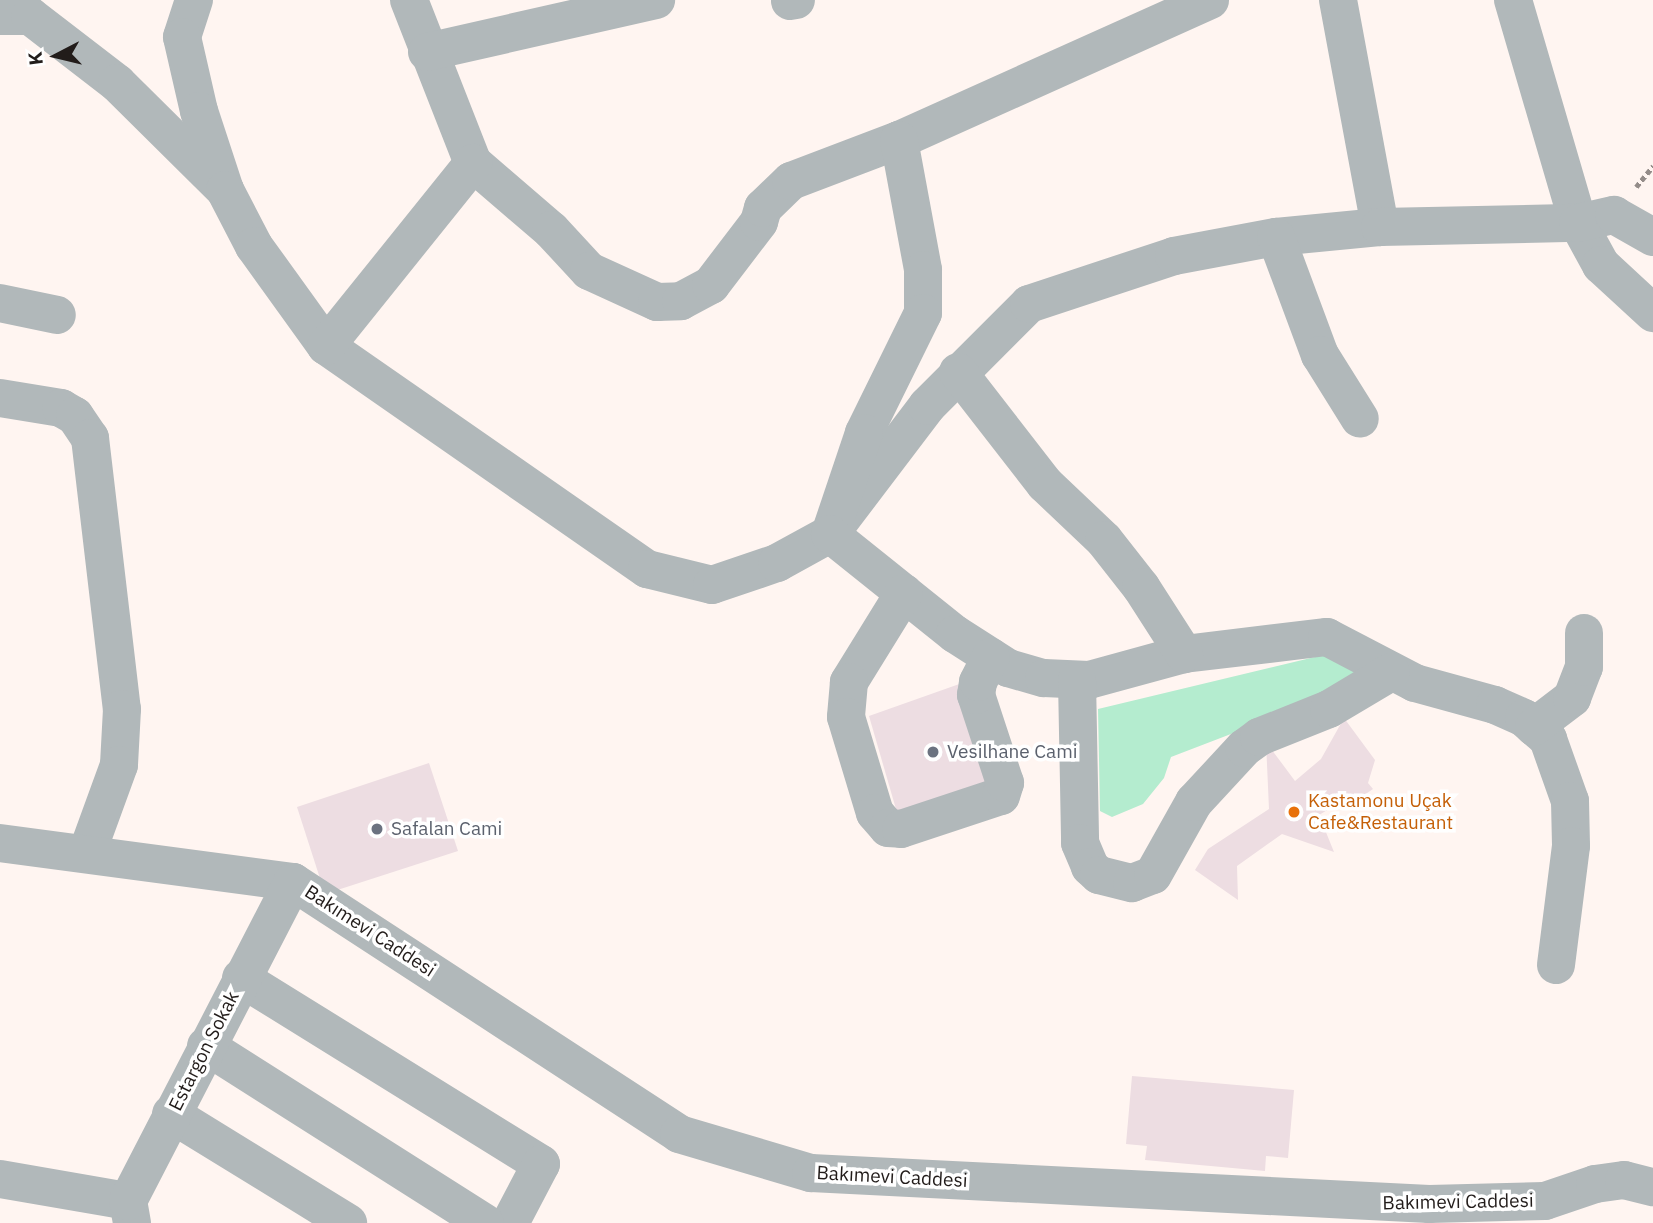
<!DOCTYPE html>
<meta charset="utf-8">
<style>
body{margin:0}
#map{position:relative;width:1653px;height:1223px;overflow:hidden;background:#fff5f1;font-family:"IBM Plex Sans",sans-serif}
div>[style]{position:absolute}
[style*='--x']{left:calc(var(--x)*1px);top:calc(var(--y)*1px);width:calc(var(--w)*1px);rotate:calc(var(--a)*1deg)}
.green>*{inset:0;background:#b4eccf}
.building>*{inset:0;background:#eddde2}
.path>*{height:4.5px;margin-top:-2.25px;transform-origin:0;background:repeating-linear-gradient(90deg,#948c89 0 5px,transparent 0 8.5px)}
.minor>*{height:38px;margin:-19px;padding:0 19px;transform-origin:19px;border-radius:19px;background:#b1b8ba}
.dots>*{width:19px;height:19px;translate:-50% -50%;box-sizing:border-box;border:4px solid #fff;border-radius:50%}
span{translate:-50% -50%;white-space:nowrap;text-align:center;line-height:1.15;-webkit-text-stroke:7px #fff;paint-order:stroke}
.worship-label{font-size:19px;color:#5b616d}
.left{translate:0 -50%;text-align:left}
.food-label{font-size:19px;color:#c56008}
.street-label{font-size:19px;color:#221c1a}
.north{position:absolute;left:21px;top:21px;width:70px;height:70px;-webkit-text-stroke:5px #fff;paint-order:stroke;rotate:263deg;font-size:19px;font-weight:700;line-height:28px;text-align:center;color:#221c1a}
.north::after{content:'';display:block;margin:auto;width:24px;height:32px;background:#221c1a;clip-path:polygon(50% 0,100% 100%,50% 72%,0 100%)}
</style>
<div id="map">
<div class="green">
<div style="clip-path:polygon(1340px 651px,1369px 681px,1171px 757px,1164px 778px,1143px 804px,1112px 817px,1100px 811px,1098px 709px)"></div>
</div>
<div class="building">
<div style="clip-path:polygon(965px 682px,997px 789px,898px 816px,869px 716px)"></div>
<div style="clip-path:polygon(1344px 718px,1375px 760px,1368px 783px,1373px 789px,1345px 808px,1339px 803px,1319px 815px,1334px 852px,1282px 834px,1237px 866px,1238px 900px,1195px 870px,1208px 849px,1269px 809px,1266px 742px,1295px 781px,1321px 759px)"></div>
<div style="clip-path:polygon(429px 763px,458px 851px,325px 894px,297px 807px)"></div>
<div style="clip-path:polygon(1132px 1076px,1294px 1090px,1288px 1158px,1266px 1156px,1265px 1171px,1145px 1160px,1147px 1146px,1126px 1144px)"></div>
</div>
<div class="path">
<div style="--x:1636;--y:187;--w:27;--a:-51"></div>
</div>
<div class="minor">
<div style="--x:194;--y:0;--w:39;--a:108"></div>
<div style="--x:182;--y:37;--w:76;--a:77.1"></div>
<div style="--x:199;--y:111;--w:83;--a:71.8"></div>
<div style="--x:409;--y:0;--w:175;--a:68.6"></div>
<div style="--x:473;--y:163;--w:103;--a:40.7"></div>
<div style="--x:551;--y:230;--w:56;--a:47.2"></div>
<div style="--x:589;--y:271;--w:75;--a:24.5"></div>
<div style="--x:657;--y:302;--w:24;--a:-2"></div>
<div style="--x:681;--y:301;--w:34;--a:-28"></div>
<div style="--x:711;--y:285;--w:79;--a:-52.7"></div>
<div style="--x:759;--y:222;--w:15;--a:-74"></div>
<div style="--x:763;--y:208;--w:39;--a:-44"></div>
<div style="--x:791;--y:181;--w:116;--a:-20.8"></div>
<div style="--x:899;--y:140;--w:341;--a:-24.2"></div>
<div style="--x:1338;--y:0;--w:231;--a:79.5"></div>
<div style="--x:1513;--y:0;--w:232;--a:73.7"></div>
<div style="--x:1578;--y:223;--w:48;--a:61.3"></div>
<div style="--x:1601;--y:265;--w:71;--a:42.7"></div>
<div style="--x:790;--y:1;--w:6;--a:-9"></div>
<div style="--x:0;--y:16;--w:30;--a:0"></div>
<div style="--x:30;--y:16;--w:110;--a:37.6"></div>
<div style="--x:117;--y:83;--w:152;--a:44.7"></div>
<div style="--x:225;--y:190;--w:63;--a:62.6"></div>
<div style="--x:254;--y:246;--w:123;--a:54.2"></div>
<div style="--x:326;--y:346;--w:391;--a:34.8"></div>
<div style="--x:647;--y:569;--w:67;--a:13.8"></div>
<div style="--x:712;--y:585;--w:69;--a:-18.7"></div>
<div style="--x:777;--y:563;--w:60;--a:-28.7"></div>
<div style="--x:830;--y:534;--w:161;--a:-52.8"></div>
<div style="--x:927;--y:406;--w:144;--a:-45"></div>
<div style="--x:1029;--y:304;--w:153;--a:-18.3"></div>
<div style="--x:1174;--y:256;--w:104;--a:-10.6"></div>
<div style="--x:1276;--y:237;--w:104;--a:-5.5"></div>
<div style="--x:1380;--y:227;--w:198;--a:-1.2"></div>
<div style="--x:1578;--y:223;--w:37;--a:-13"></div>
<div style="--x:1614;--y:215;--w:45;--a:29.4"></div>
<div style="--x:427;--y:52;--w:235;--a:-12.8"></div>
<div style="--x:899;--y:140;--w:132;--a:79.5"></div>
<div style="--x:923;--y:270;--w:43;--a:90"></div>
<div style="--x:923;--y:313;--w:134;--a:116.2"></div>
<div style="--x:864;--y:433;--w:107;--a:108.6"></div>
<div style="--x:830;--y:534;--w:160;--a:38.7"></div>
<div style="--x:955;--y:634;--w:63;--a:32.7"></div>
<div style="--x:1008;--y:668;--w:37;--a:16"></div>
<div style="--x:1044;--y:678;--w:45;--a:2.5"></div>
<div style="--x:1089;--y:680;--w:98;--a:-15.3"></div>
<div style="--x:1184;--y:654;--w:144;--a:-6.8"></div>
<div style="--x:1327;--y:637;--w:99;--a:27.6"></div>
<div style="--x:1415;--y:683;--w:83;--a:15.4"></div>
<div style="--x:1495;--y:705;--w:32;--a:24"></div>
<div style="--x:1524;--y:718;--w:32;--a:41"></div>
<div style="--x:1548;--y:739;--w:66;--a:70.5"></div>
<div style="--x:1570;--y:801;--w:45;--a:88.7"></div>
<div style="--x:1571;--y:846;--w:120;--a:97.2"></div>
<div style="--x:1276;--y:237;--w:126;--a:69.6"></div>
<div style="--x:1320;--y:355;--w:75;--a:58"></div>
<div style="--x:0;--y:303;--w:58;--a:11.9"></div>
<div style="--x:326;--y:346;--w:235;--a:-51.2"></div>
<div style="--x:958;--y:372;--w:142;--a:52.2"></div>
<div style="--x:1045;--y:484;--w:81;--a:43.5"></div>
<div style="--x:1104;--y:540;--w:60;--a:51.8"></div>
<div style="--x:1141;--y:587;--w:80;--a:57.3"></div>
<div style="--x:0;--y:398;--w:62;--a:9.3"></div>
<div style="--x:61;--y:408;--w:16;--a:30"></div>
<div style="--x:75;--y:416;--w:27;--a:56"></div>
<div style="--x:90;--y:438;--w:273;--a:83.3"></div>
<div style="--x:122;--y:709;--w:56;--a:93.1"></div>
<div style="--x:119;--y:765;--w:94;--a:110"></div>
<div style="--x:904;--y:593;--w:105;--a:121.7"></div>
<div style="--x:849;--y:682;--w:35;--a:95"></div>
<div style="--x:846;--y:717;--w:100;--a:73.2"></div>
<div style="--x:875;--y:813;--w:20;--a:49"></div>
<div style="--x:888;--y:828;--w:13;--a:4"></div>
<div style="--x:901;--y:829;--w:105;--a:-18.3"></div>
<div style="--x:1001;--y:796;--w:14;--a:-73"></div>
<div style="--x:1005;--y:783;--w:93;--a:-108.2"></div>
<div style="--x:976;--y:695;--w:13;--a:-81"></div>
<div style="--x:978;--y:682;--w:28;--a:-63"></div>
<div style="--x:1077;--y:680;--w:163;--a:88.9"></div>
<div style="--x:1080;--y:843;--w:26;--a:67"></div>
<div style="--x:1090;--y:867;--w:12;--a:42"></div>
<div style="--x:1099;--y:875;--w:34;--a:14"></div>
<div style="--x:1132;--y:883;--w:22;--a:-21"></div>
<div style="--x:1153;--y:875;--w:84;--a:-60.7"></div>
<div style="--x:1194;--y:802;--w:74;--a:-47.2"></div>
<div style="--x:1244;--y:748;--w:19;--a:-36"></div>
<div style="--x:1259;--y:737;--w:75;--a:-21.8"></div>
<div style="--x:1329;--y:709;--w:72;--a:-30.8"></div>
<div style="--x:1534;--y:727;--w:48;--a:-37.3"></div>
<div style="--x:1572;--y:698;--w:33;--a:-69"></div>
<div style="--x:1584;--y:667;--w:34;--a:-90"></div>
<div style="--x:0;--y:843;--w:296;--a:7.6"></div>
<div style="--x:293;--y:882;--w:461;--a:33.1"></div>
<div style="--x:679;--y:1134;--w:138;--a:16.5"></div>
<div style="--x:811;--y:1173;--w:619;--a:2.87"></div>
<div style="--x:1429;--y:1204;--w:116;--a:-1.5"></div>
<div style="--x:1545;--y:1201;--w:53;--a:-18.8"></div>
<div style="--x:1595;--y:1184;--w:29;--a:-8"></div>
<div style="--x:1624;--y:1180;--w:30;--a:14"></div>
<div style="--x:241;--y:978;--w:353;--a:31.8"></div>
<div style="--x:541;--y:1164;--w:67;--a:117.7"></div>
<div style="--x:206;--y:1046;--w:330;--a:32.4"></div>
<div style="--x:171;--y:1114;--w:208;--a:31.6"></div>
<div style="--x:0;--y:1179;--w:130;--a:9.8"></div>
<div style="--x:132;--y:1223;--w:22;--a:-100"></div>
<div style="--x:128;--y:1201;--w:359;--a:-62.7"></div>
</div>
<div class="dots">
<div style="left:933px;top:752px;background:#6b7280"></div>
<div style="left:1294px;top:812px;background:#e8710a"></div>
<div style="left:377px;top:829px;background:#6b7280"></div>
</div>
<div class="worship-label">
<span class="left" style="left:947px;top:752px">Vesilhane Cami</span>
<span class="left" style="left:391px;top:829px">Safalan Cami</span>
</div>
<div class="food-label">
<span class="left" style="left:1308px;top:812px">Kastamonu Uçak<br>Cafe&amp;Restaurant</span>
</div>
<div class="street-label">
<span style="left:370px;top:931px;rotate:33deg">Bakımevi Caddesi</span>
<span style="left:204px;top:1051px;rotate:-63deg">Estargon Sokak</span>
<span style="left:892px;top:1177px;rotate:3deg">Bakımevi Caddesi</span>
<span style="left:1458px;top:1202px;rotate:-1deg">Bakımevi Caddesi</span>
</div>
<div class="north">K</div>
</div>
